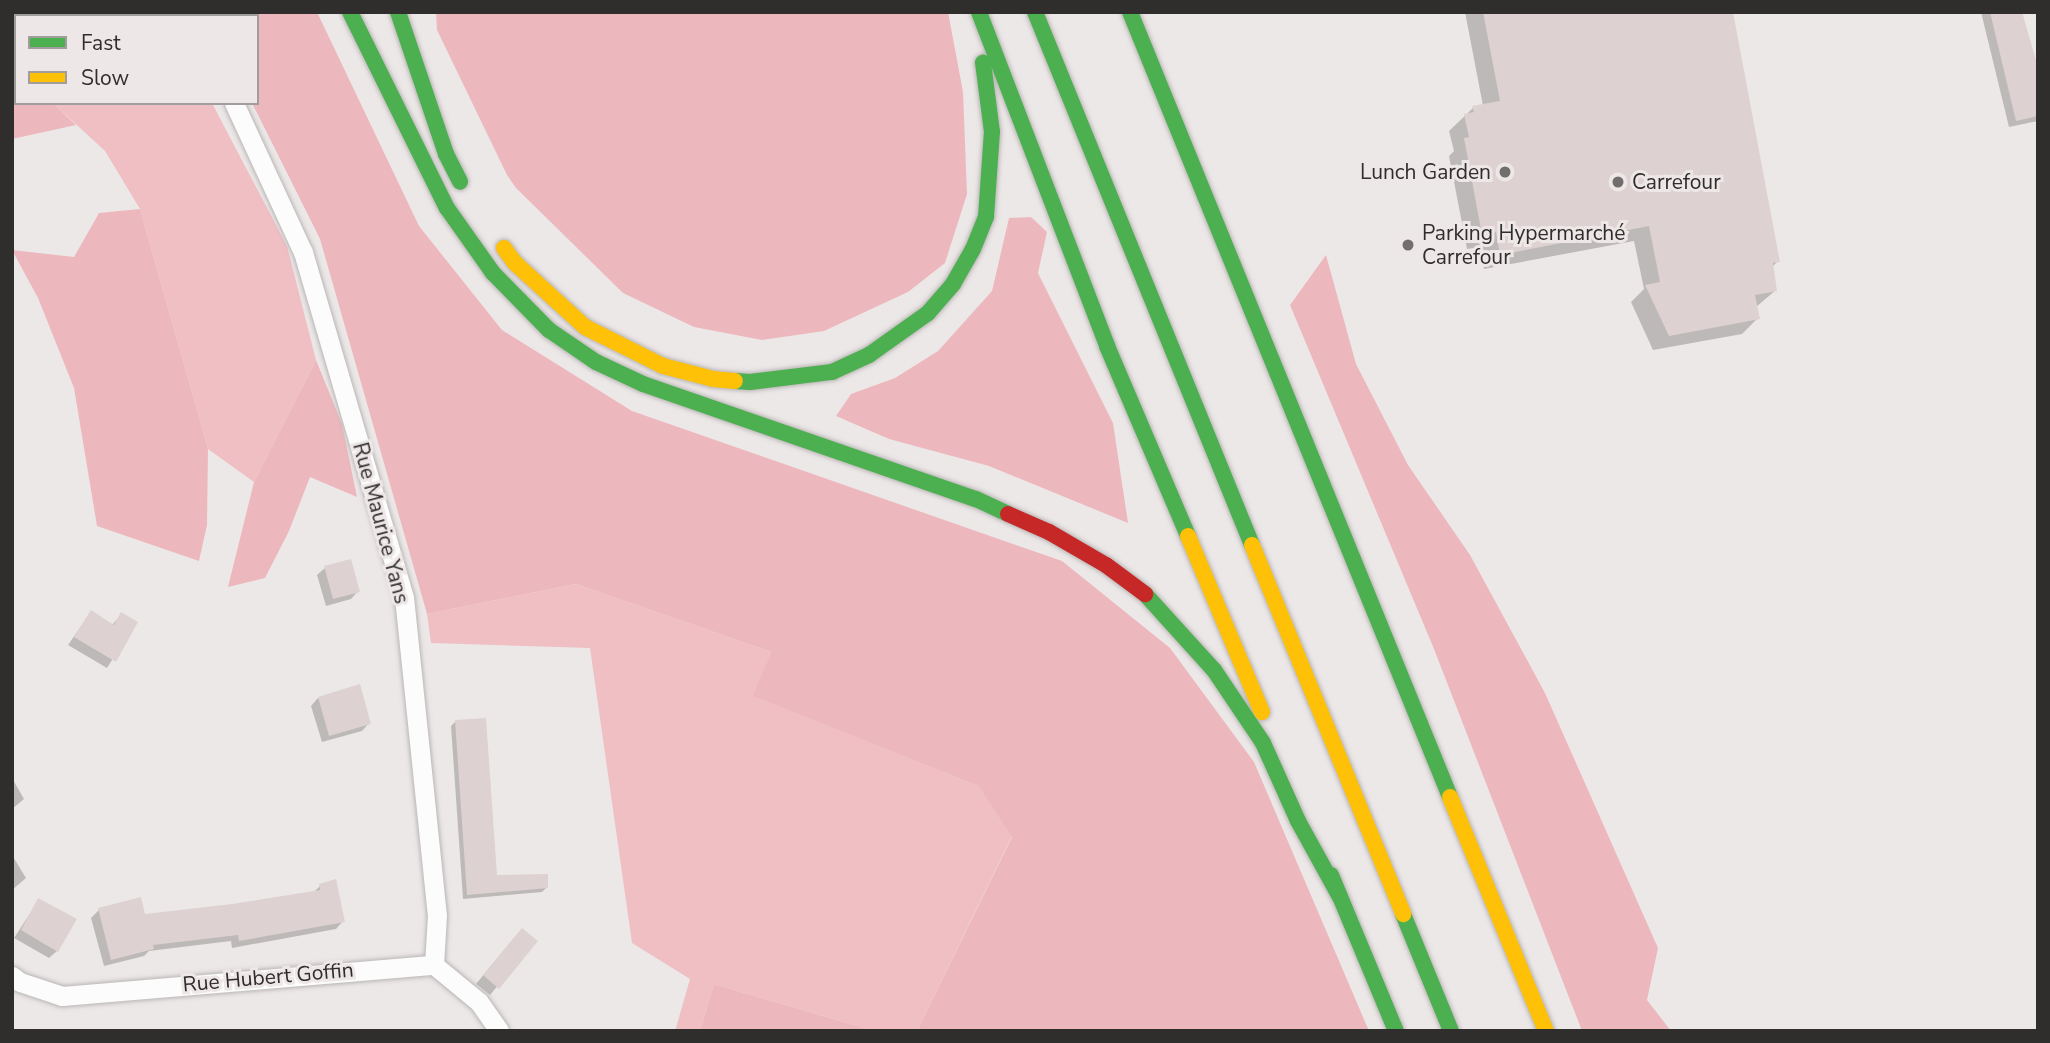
<!DOCTYPE html>
<meta charset="utf-8">
<style>
body{margin:0}
#map{position:relative;width:2050px;height:1043px;overflow:hidden;background:#ede8e8;font-family:"Nunito Sans",sans-serif}
div>[style]{position:absolute}
[style*='--x']{left:calc(var(--x)*1px);top:calc(var(--y)*1px);width:calc(var(--w)*1px);rotate:calc(var(--a)*1deg)}
.green>*{inset:0;background:#efbfc4}
.forest>*{inset:0;background:#ecb8be}
.shadow>*{inset:0;background:#0003}
.building>*{inset:0;background:#ddd1d2}
.roads{filter:drop-shadow(0 0 2px #bab6b6) drop-shadow(0 0 2px #bab6b6)}
.street>*{height:19px;margin:-9.5px;padding:0 9.5px;transform-origin:9.5px;border-radius:9.5px;background:#fcfcfc}
.fast>*{height:16px;margin:-8px;padding:0 8px;transform-origin:8px;border-radius:8px;background:#4caf50}
.slow>*{height:16px;margin:-8px;padding:0 8px;transform-origin:8px;border-radius:8px;background:#ffc107}
.jam>*{height:16px;margin:-8px;padding:0 8px;transform-origin:8px;border-radius:8px;background:#c62828}
.dots>*{width:19px;height:19px;translate:-50% -50%;box-sizing:border-box;border:4px solid #eee7e7;border-radius:50%}
span{translate:-50% -50%;white-space:nowrap;text-align:center;line-height:1.15;-webkit-text-stroke:6px #eee7e7;paint-order:stroke}
.poi-label{font-size:21px;color:#302d2d}
.right{translate:-100% -50%;text-align:right}
.left{translate:0 -50%;text-align:left}
.street-label{font-size:21px;color:#302d2d}
.frame{position:absolute;inset:0;border:14px solid #302d2d;pointer-events:none}
.legend{position:absolute;left:14px;top:14px;width:245px;height:91px;box-sizing:border-box;background:#eee7e7;border:2px solid #a29d9d;margin:0;padding:9px 12px;list-style:none;font-size:21px;color:#302d2d}
.legend li{display:flex;align-items:center;gap:14px;height:35px}
.legend b{width:35px;border:2px solid #a29d9d}
</style>
<div id="map">
<div class="green">
<div style="clip-path:polygon(12px 12px,164px 12px,166px 16px,16px 16px,16px 30px,12px 30px)"></div>
<div style="clip-path:polygon(53px 103px,212px 103px,287px 246px,316px 360px,254px 482px,208px 449px,140px 209px,105px 151px)"></div>
<div style="clip-path:polygon(576px 584px,771px 652px,754px 696px,978px 786px,1012px 836px,917px 1031px,874px 1031px,714px 984px,700px 1031px,675px 1031px,690px 979px,632px 943px,590px 648px,431px 643px,427px 614px)"></div>
</div>
<div class="forest">
<div style="clip-path:polygon(207px 12px,317px 12px,419px 226px,502px 330px,632px 411px,1062px 561px,1170px 648px,1254px 762px,1369px 1031px,917px 1031px,1012px 837px,978px 786px,753px 696px,771px 652px,576px 584px,427px 614px,320px 239px,252px 103px,257px 103px,257px 16px,209px 16px)"></div>
<div style="clip-path:polygon(436px 12px,948px 12px,963px 92px,967px 194px,945px 263px,908px 292px,824px 331px,762px 340px,694px 327px,623px 293px,516px 188px,507px 175px,437px 30px)"></div>
<div style="clip-path:polygon(12px 30px,16px 30px,16px 103px,53px 103px,76px 125px,12px 139px)"></div>
<div style="clip-path:polygon(140px 209px,208px 449px,207px 525px,199px 561px,97px 526px,74px 388px,38px 298px,12px 250px,74px 257px,99px 213px)"></div>
<div style="clip-path:polygon(1031px 217px,1047px 232px,1038px 273px,1113px 423px,1128px 523px,989px 466px,889px 439px,836px 416px,851px 394px,895px 378px,938px 351px,992px 291px,1009px 218px)"></div>
<div style="clip-path:polygon(1326px 255px,1356px 364px,1408px 465px,1470px 555px,1545px 693px,1658px 948px,1647px 1000px,1671px 1031px,1582px 1031px,1434px 649px,1290px 305px)"></div>
<div style="clip-path:polygon(316px 360px,342px 424px,357px 497px,310px 477px,289px 531px,265px 578px,228px 587px,254px 482px)"></div>
<div style="clip-path:polygon(714px 984px,874px 1031px,700px 1031px)"></div>
</div>
<div class="shadow">
<div style="clip-path:polygon(1465px 12px,1731px 12px,1778px 261px,1772px 267px,1776px 290px,1756px 307px,1758px 318px,1742px 334px,1653px 350px,1631px 302px,1644px 289px,1634px 241px,1484px 269px,1480px 247px,1467px 249px,1449px 156px,1454px 151px,1449px 131px,1473px 108px,1483px 106px)"></div>
<div style="clip-path:polygon(1981px 12px,2022px 12px,2038px 82px,2038px 121px,2009px 127px)"></div>
<div style="clip-path:polygon(325px 568px,358px 591px,351px 599px,326px 606px,317px 575px)"></div>
<div style="clip-path:polygon(91px 612px,112px 625px,122px 614px,136px 622px,107px 668px,68px 645px)"></div>
<div style="clip-path:polygon(318px 698px,369px 723px,362px 731px,322px 742px,311px 706px)"></div>
<div style="clip-path:polygon(456px 721px,495px 877px,547px 887px,542px 892px,463px 899px,451px 726px)"></div>
<div style="clip-path:polygon(12px 778px,24px 799px,12px 809px)"></div>
<div style="clip-path:polygon(12px 855px,26px 878px,12px 890px)"></div>
<div style="clip-path:polygon(320px 886px,343px 921px,336px 929px,232px 948px,231px 941px,149px 951px,144px 956px,104px 966px,91px 918px,99px 910px,144px 916px,232px 905px,313px 893px)"></div>
<div style="clip-path:polygon(39px 900px,57px 951px,49px 958px,14px 938px)"></div>
<div style="clip-path:polygon(514px 938px,535px 941px,490px 995px,476px 984px)"></div>
</div>
<div class="building">
<div style="clip-path:polygon(1483px 12px,1733px 12px,1780px 262px,1773px 263px,1777px 291px,1755px 295px,1760px 319px,1669px 336px,1645px 285px,1660px 282px,1649px 226px,1500px 255px,1496px 232px,1482px 235px,1464px 138px,1469px 137px,1464px 114px,1474px 112px,1472px 106px,1500px 101px)"></div>
<div style="clip-path:polygon(1990px 12px,2022px 12px,2038px 67px,2038px 116px,2016px 121px)"></div>
<div style="clip-path:polygon(351px 559px,360px 592px,333px 599px,324px 566px)"></div>
<div style="clip-path:polygon(91px 610px,114px 625px,121px 612px,138px 622px,116px 662px,74px 637px)"></div>
<div style="clip-path:polygon(360px 684px,371px 724px,329px 736px,318px 697px)"></div>
<div style="clip-path:polygon(486px 718px,497px 875px,548px 874px,548px 888px,467px 895px,455px 720px)"></div>
<div style="clip-path:polygon(336px 879px,345px 922px,239px 941px,238px 935px,153px 945px,154px 949px,111px 960px,98px 908px,141px 897px,145px 914px,232px 904px,320px 890px,319px 884px)"></div>
<div style="clip-path:polygon(38px 898px,77px 919px,58px 952px,21px 930px)"></div>
<div style="clip-path:polygon(522px 928px,538px 941px,499px 989px,483px 975px)"></div>
</div>
<div class="roads">
<div class="street">
<div style="--x:192;--y:12;--w:4;--a:76"></div>
<div style="--x:234;--y:103;--w:164;--a:65.2"></div>
<div style="--x:303;--y:252;--w:359;--a:73.7"></div>
<div style="--x:404;--y:597;--w:320;--a:84.1"></div>
<div style="--x:437;--y:915;--w:50;--a:93.4"></div>
<div style="--x:12;--y:976;--w:10;--a:37"></div>
<div style="--x:20;--y:982;--w:44;--a:18.4"></div>
<div style="--x:62;--y:996;--w:373;--a:-4.8"></div>
<div style="--x:434;--y:965;--w:58;--a:39.4"></div>
<div style="--x:479;--y:1002;--w:35;--a:55"></div>
</div>
<div class="fast">
<div style="--x:350;--y:12;--w:219;--a:63.7"></div>
<div style="--x:447;--y:208;--w:80;--a:54.7"></div>
<div style="--x:493;--y:273;--w:80;--a:45.5"></div>
<div style="--x:549;--y:330;--w:57;--a:34.2"></div>
<div style="--x:596;--y:362;--w:52;--a:25.1"></div>
<div style="--x:643;--y:384;--w:352;--a:19.1"></div>
<div style="--x:976;--y:499;--w:35;--a:25"></div>
<div style="--x:398;--y:12;--w:150;--a:71.3"></div>
<div style="--x:446;--y:154;--w:31;--a:63"></div>
<div style="--x:979;--y:12;--w:358;--a:69"></div>
<div style="--x:1107;--y:346;--w:207;--a:66.9"></div>
<div style="--x:1035;--y:12;--w:575;--a:67.85"></div>
<div style="--x:1130;--y:12;--w:848;--a:67.82"></div>
<div style="--x:735;--y:381;--w:15;--a:4"></div>
<div style="--x:750;--y:382;--w:83;--a:-7"></div>
<div style="--x:832;--y:372;--w:41;--a:-24.7"></div>
<div style="--x:869;--y:355;--w:72;--a:-35.4"></div>
<div style="--x:928;--y:313;--w:38;--a:-49"></div>
<div style="--x:953;--y:284;--w:40;--a:-60.3"></div>
<div style="--x:973;--y:249;--w:35;--a:-68"></div>
<div style="--x:986;--y:217;--w:85;--a:-86"></div>
<div style="--x:992;--y:132;--w:70;--a:-97.4"></div>
<div style="--x:1145;--y:594;--w:103;--a:47.8"></div>
<div style="--x:1214;--y:670;--w:88;--a:56.1"></div>
<div style="--x:1263;--y:743;--w:85;--a:65.8"></div>
<div style="--x:1298;--y:821;--w:87;--a:61.1"></div>
<div style="--x:1331;--y:875;--w:169;--a:67.4"></div>
<div style="--x:1403;--y:914;--w:126;--a:67.7"></div>
</div>
<div class="slow">
<div style="--x:504;--y:248;--w:19;--a:54"></div>
<div style="--x:515;--y:263;--w:95;--a:42.4"></div>
<div style="--x:585;--y:327;--w:87;--a:26.6"></div>
<div style="--x:663;--y:366;--w:52;--a:14.6"></div>
<div style="--x:713;--y:379;--w:22;--a:5"></div>
<div style="--x:1188;--y:536;--w:191;--a:67.2"></div>
<div style="--x:1252;--y:545;--w:399;--a:67.7"></div>
<div style="--x:1450;--y:797;--w:253;--a:67.7"></div>
</div>
<div class="jam">
<div style="--x:1008;--y:514;--w:45;--a:23.7"></div>
<div style="--x:1049;--y:532;--w:66;--a:30.1"></div>
<div style="--x:1106;--y:565;--w:49;--a:36.6"></div>
</div>
</div>
<div class="dots">
<div style="left:1505px;top:172px;background:#726e6e"></div>
<div style="left:1618px;top:182px;background:#726e6e"></div>
<div style="left:1408px;top:245px;background:#726e6e"></div>
</div>
<div class="poi-label">
<span class="right" style="left:1491px;top:172px">Lunch Garden</span>
<span class="left" style="left:1632px;top:182px">Carrefour</span>
<span class="left" style="left:1422px;top:245px">Parking Hypermarché<br>Carrefour</span>
</div>
<div class="street-label">
<span style="left:381px;top:523px;rotate:75deg">Rue Maurice Yans</span>
<span style="left:268px;top:977px;rotate:-5deg">Rue Hubert Goffin</span>
</div>
<div class="frame"></div>
<ul class="legend">
<li><b style="height:9px;background:#4caf50"></b>Fast</li>
<li><b style="height:9px;background:#ffc107"></b>Slow</li>
</ul>
</div>
